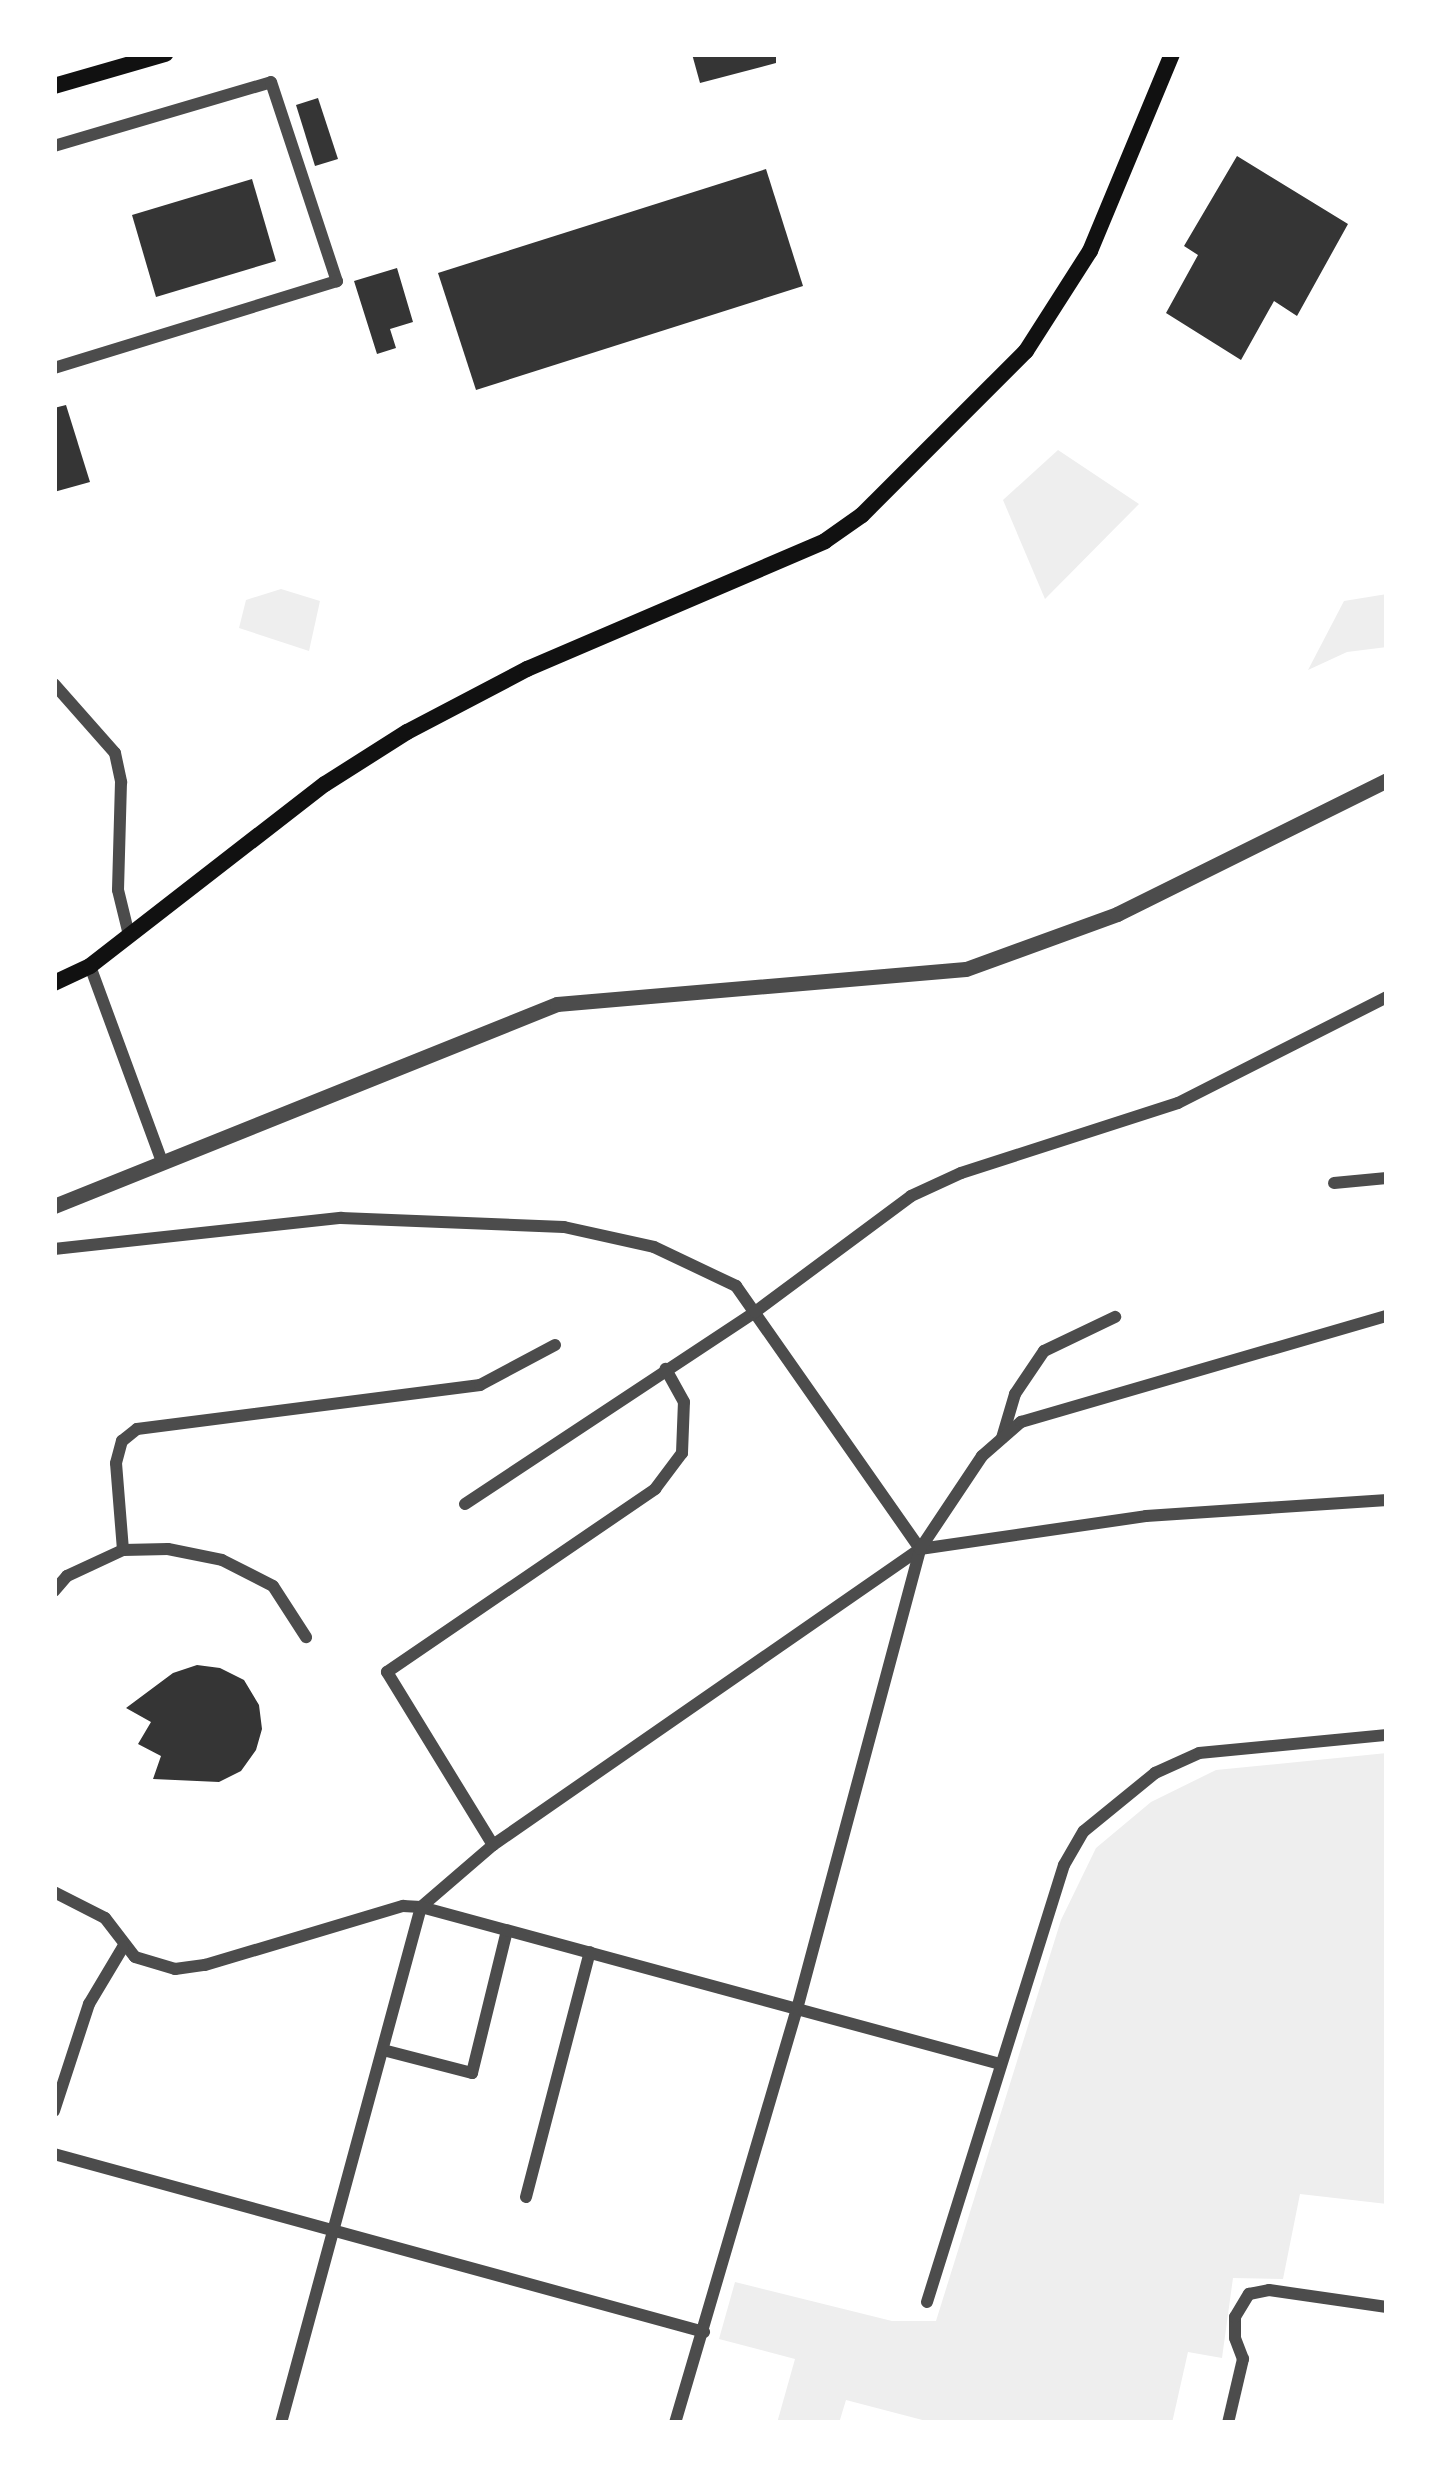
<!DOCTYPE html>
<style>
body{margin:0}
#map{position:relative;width:1441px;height:2477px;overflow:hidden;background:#fff;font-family:Roboto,sans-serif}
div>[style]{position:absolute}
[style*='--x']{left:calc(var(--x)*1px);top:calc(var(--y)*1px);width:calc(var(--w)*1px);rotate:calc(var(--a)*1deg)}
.green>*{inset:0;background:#eee}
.building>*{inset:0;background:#353535}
.minor>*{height:12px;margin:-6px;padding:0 6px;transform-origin:6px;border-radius:6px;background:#4c4c4c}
.tertiary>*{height:15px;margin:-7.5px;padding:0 7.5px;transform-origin:7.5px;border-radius:7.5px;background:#4c4c4c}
.secondary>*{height:16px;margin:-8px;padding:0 8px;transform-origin:8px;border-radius:8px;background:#111}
span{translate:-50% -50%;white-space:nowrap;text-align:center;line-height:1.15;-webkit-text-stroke:9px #fff;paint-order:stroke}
.frame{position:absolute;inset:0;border:57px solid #fff;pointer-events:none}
</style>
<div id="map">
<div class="green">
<div style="clip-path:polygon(1058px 450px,1139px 504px,1045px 599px,1003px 500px)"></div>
<div style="clip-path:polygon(281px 589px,320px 601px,309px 651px,239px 628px,246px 600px)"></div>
<div style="clip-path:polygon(1387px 594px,1387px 647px,1347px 652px,1308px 670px,1344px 601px)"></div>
<div style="clip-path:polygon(1387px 1753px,1387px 2204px,1300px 2194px,1283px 2279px,1233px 2278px,1222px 2358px,1188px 2352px,1172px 2423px,934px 2423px,846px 2400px,839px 2423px,777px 2423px,795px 2359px,719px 2339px,735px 2282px,892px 2321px,936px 2321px,1061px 1920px,1096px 1848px,1151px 1802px,1216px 1770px)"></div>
</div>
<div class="building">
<div style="clip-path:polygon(692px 54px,776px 54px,776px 63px,700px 83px)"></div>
<div style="clip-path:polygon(318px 98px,338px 159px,315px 166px,296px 105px)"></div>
<div style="clip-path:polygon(1237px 156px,1348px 224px,1297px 316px,1274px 301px,1241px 360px,1166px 313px,1198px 255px,1184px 246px)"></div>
<div style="clip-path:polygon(766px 169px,803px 286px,476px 390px,438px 273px)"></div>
<div style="clip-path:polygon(252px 179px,276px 261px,156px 297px,132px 215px)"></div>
<div style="clip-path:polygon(397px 268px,413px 322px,390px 329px,396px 348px,377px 354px,354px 281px)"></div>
<div style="clip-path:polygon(66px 405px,90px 482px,54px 492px,54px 408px)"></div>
<div style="clip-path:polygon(197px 1665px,220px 1668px,244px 1680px,259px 1705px,262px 1729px,256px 1750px,241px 1771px,219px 1782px,153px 1779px,161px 1756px,138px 1744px,151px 1722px,126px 1708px,173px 1673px)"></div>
</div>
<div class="minor">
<div style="--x:54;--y:146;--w:226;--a:-16.4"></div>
<div style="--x:271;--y:82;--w:210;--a:71.7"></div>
<div style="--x:337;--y:281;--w:296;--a:162.9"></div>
<div style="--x:54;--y:684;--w:92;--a:48.5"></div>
<div style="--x:115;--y:753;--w:30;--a:78"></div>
<div style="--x:121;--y:782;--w:108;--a:91.6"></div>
<div style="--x:118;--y:890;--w:46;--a:76.3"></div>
<div style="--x:90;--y:966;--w:209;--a:69.8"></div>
<div style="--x:1334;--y:1183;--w:53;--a:-5.4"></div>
<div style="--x:54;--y:1249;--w:289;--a:-6.2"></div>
<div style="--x:341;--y:1218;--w:223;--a:2.3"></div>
<div style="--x:564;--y:1227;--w:92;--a:12.5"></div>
<div style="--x:654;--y:1247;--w:91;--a:25.4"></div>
<div style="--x:736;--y:1286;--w:321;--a:55"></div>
<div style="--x:1002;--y:1438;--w:46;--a:-73.5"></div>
<div style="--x:1015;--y:1394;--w:52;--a:-56"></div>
<div style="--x:1044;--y:1351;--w:79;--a:-25.6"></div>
<div style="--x:465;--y:1504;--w:348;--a:-33.5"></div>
<div style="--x:755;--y:1312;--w:194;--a:-36.6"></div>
<div style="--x:911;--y:1196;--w:55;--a:-24.7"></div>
<div style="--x:961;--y:1173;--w:228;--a:-17.9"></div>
<div style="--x:1178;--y:1103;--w:234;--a:-26.9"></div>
<div style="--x:123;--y:1550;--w:87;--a:-94.6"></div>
<div style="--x:116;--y:1463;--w:23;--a:-75"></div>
<div style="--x:122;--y:1441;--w:19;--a:-39"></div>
<div style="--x:137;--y:1429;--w:346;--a:-7.3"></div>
<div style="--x:480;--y:1385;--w:85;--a:-28.1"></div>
<div style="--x:54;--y:1591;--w:20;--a:-49"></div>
<div style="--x:67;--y:1576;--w:62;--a:-24.9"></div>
<div style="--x:123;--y:1550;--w:45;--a:-1.3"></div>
<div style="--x:168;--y:1549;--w:55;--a:11.5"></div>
<div style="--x:222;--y:1560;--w:57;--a:27"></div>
<div style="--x:273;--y:1586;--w:61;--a:57.1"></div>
<div style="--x:493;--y:1845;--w:203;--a:-121.5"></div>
<div style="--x:387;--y:1672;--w:325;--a:-34.3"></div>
<div style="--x:655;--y:1489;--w:45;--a:-53.1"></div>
<div style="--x:682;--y:1453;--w:51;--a:-87.8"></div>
<div style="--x:684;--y:1402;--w:38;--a:-119"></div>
<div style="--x:54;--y:1892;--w:57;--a:27"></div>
<div style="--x:105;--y:1918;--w:49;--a:52.4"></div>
<div style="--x:135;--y:1957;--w:42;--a:16.7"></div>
<div style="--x:175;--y:1969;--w:30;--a:-8"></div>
<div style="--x:205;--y:1965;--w:207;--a:-16.6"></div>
<div style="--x:403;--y:1906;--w:18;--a:3"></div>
<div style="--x:421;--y:1907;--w:95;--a:-40.7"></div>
<div style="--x:493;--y:1845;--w:520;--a:-34.73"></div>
<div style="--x:920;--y:1549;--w:228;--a:-8.3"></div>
<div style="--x:1146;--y:1516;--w:242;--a:-3.8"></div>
<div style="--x:383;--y:2050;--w:92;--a:14.5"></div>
<div style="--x:472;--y:2073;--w:147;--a:-76.2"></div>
<div style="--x:54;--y:2111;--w:113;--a:-71.9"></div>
<div style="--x:89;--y:2004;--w:66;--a:-59.2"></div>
<div style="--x:54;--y:2154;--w:674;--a:15.31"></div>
<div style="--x:526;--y:2197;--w:253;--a:-75.4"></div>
<div style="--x:927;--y:2302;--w:458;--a:-72.6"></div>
<div style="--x:1064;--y:1865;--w:39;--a:-60"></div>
<div style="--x:1084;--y:1831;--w:92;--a:-39.2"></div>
<div style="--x:1155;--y:1773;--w:48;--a:-24.4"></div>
<div style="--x:1199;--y:1753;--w:189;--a:-5.5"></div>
<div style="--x:281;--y:2423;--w:535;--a:-74.82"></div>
<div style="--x:421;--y:1907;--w:600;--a:15.17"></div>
<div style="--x:675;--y:2423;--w:432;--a:-73.6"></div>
<div style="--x:797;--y:2009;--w:476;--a:-75"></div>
<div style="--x:920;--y:1549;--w:112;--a:-56.3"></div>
<div style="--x:982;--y:1456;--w:52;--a:-41.1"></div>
<div style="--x:1021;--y:1422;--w:381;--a:-16.2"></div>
<div style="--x:1228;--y:2423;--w:66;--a:-76.8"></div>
<div style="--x:1243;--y:2359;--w:22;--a:-111"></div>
<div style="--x:1235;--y:2338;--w:21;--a:-90"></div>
<div style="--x:1235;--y:2317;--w:27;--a:-59"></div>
<div style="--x:1249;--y:2294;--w:20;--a:-11"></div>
<div style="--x:1269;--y:2290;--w:119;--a:8.2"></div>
</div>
<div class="tertiary">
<div style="--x:54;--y:1206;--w:542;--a:-21.88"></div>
<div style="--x:557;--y:1004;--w:410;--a:-4.9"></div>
<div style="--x:966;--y:969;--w:161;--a:-20"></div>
<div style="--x:1117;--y:914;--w:301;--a:-26.4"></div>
</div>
<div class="secondary">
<div style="--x:54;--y:86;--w:116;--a:-16.1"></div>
<div style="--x:54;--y:983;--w:40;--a:-25"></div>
<div style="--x:90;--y:966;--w:297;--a:-37.8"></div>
<div style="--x:325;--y:784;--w:97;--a:-32.4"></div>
<div style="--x:407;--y:732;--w:136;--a:-27.7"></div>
<div style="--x:527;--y:669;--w:324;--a:-23.2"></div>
<div style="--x:825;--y:541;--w:45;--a:-35.1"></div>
<div style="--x:862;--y:515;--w:232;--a:-45"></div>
<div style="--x:1026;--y:351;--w:119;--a:-57.4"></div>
<div style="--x:1090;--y:251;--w:213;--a:-67.4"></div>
</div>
<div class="frame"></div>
</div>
